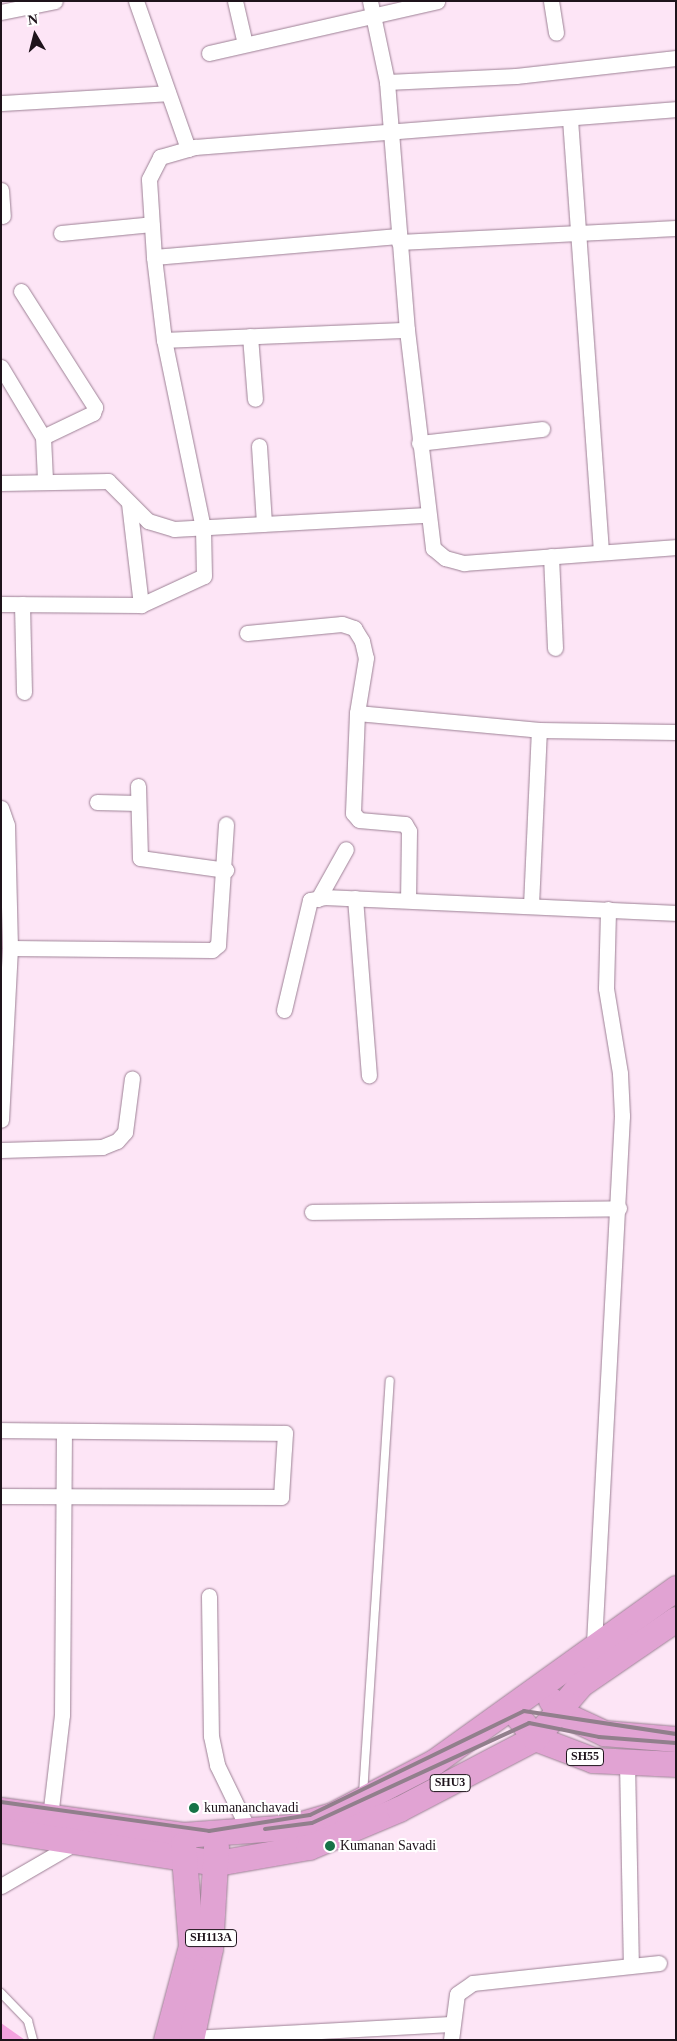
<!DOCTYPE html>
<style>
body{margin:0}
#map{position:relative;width:677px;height:2041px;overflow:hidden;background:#fde5f6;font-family:"Times New Roman",serif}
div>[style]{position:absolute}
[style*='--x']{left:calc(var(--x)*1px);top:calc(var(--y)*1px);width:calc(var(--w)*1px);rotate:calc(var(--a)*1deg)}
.building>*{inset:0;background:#f4a2df}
.roads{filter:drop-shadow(0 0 1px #9d8195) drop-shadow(0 0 1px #9d8195)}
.service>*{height:8px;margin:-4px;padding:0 4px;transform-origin:4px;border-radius:4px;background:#fff}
.minor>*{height:15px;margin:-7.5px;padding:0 7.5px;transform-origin:7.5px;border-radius:7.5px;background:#fff}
.primary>*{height:25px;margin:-12.5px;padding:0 12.5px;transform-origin:12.5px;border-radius:12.5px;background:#e1a3d3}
.rail>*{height:4px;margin:-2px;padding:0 2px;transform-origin:2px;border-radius:2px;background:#917f8c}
.dots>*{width:14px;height:14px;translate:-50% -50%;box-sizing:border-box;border:2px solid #fff;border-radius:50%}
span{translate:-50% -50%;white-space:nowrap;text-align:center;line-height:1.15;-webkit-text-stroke:4px #fff;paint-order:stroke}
.shield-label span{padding:1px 4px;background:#fff;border:1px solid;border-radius:4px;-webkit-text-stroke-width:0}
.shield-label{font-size:12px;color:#1e131b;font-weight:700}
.poi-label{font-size:14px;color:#1e131b}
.left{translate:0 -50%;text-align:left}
.frame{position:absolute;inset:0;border:2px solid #1e131b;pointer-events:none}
.north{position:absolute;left:10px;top:10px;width:50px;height:50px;-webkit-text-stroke:4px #fff;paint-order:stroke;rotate:352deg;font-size:14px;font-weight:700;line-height:20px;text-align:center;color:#1e131b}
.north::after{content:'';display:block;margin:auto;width:18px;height:22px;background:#1e131b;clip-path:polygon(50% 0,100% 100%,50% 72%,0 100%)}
</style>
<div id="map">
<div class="building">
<div style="clip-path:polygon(1px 2023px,25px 2040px,1px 2040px)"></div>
</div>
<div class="roads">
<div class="service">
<div style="--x:363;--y:1794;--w:414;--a:-86.3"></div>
<div style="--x:1;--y:1993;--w:39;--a:46"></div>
<div style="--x:28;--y:2021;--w:20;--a:75"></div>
</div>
<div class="minor">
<div style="--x:136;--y:1;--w:157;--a:70.6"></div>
<div style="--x:235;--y:1;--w:44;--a:76.9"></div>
<div style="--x:370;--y:1;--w:83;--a:78.1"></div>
<div style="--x:387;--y:82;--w:249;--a:85.4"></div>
<div style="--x:407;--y:330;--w:220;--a:83.2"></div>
<div style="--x:433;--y:548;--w:16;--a:40"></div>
<div style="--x:445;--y:558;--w:20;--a:15"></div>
<div style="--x:464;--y:563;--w:213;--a:-4.3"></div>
<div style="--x:551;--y:1;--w:32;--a:81"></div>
<div style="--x:1;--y:12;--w:55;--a:-11.5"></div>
<div style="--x:209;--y:53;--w:234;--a:-12.8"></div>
<div style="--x:387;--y:82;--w:129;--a:-2.7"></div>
<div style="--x:516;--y:76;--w:161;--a:-6.4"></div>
<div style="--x:1;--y:103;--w:167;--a:-3.4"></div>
<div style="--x:570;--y:119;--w:434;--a:85.9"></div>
<div style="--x:1;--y:190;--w:26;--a:86"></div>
<div style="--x:61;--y:233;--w:91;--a:-5.6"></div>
<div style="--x:399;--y:242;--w:277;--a:-2.9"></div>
<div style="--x:154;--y:257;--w:245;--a:-4.9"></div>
<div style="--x:21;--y:291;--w:138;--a:57.5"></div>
<div style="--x:95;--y:407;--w:6;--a:108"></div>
<div style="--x:93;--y:413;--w:55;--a:154.4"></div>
<div style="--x:250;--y:336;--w:63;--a:85.5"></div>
<div style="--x:164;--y:340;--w:243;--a:-2.4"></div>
<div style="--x:1;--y:367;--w:82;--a:59"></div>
<div style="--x:43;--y:437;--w:43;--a:87.3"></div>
<div style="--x:419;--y:443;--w:124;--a:-6.5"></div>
<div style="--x:259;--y:446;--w:78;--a:86.3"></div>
<div style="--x:1;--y:483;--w:107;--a:-1.1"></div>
<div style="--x:108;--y:481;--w:57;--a:45"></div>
<div style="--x:148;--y:521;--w:27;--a:17"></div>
<div style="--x:174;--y:529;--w:253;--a:-3.2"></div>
<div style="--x:129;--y:503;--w:103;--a:83.3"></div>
<div style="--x:551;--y:556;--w:92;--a:87.5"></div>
<div style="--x:1;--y:604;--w:140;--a:0.4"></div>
<div style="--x:141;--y:605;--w:69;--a:-24.7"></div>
<div style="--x:204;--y:576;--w:48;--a:-91.2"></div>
<div style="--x:203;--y:528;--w:192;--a:-101.7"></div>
<div style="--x:164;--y:340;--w:84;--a:-96.9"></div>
<div style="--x:154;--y:257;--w:78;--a:-93.7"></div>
<div style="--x:149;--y:179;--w:25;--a:-63"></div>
<div style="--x:160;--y:157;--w:37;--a:-16"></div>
<div style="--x:196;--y:147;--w:482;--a:-4.5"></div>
<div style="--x:22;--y:604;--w:88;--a:88.7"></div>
<div style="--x:247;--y:633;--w:95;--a:-5.4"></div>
<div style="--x:342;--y:624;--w:13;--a:18"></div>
<div style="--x:354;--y:628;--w:15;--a:58"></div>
<div style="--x:362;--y:641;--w:17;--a:77"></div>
<div style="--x:366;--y:658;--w:56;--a:99.3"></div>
<div style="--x:357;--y:713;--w:100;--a:92.3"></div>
<div style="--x:353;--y:813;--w:9;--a:49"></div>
<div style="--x:359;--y:820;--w:46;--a:5"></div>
<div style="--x:405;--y:824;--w:8;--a:60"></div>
<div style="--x:409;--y:831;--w:69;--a:90.8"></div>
<div style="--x:357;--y:713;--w:183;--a:5.3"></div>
<div style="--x:539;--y:730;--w:137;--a:0.8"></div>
<div style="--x:138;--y:786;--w:72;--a:88.4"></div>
<div style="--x:140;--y:858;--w:87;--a:7.9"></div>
<div style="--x:97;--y:802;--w:41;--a:1.4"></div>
<div style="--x:1;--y:808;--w:18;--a:71"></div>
<div style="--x:7;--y:825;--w:123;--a:88.6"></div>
<div style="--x:10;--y:948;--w:172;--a:93"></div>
<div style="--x:355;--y:898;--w:178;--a:85.5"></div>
<div style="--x:318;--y:899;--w:57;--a:-60.8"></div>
<div style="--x:531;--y:905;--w:175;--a:-87.4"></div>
<div style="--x:10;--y:948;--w:202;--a:0.6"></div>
<div style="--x:212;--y:950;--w:8;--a:-40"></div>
<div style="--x:218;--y:945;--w:121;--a:-86.2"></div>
<div style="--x:284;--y:1010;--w:113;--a:-76.7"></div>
<div style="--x:310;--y:900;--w:16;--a:-11"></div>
<div style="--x:326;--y:897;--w:350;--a:2.6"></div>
<div style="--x:1;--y:1150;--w:101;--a:-1.7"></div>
<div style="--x:102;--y:1147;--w:16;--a:-22"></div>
<div style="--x:117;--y:1141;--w:12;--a:-48"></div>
<div style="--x:125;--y:1132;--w:54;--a:-82.6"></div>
<div style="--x:312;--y:1212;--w:307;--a:-0.7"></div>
<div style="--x:1;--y:1430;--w:284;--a:0.6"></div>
<div style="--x:285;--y:1433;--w:64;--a:93.6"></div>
<div style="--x:281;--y:1497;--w:280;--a:-179.8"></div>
<div style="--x:209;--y:1596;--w:140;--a:89.2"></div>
<div style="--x:211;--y:1736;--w:30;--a:78"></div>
<div style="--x:217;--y:1765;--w:76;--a:64.1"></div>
<div style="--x:598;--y:1649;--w:7;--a:-124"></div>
<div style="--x:594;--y:1643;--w:528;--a:-86.96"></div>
<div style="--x:622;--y:1116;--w:43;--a:-92.7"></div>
<div style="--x:620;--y:1073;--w:86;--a:-99.4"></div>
<div style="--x:606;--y:988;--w:79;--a:-88.5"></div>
<div style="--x:627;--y:1762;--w:203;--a:88.9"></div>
<div style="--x:50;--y:1817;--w:103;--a:-83.3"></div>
<div style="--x:62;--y:1715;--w:284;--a:-89.6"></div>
<div style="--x:1;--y:1886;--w:88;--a:-30.1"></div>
<div style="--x:191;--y:2038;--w:260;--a:-3.1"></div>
<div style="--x:451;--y:2040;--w:46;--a:-82.6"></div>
<div style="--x:457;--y:1994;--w:19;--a:-35"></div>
<div style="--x:473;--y:1983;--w:187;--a:-6.1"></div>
</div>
<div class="primary">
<div style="--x:551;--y:1700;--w:14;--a:56"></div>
<div style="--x:559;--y:1712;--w:50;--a:25"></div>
<div style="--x:604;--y:1733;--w:72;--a:4.8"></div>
<div style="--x:511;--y:1708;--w:38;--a:51"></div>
<div style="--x:535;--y:1738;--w:62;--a:20.8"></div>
<div style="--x:593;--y:1760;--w:83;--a:2.8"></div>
<div style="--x:1;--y:1810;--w:184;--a:7.8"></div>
<div style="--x:183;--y:1835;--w:108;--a:-4.2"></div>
<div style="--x:291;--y:1827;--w:43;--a:-16.3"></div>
<div style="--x:332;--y:1815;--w:115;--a:-27.5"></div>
<div style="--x:434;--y:1762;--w:298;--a:-35.7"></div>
<div style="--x:1;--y:1830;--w:219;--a:8.7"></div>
<div style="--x:217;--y:1863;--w:93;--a:-9.9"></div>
<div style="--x:309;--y:1847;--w:98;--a:-22.9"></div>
<div style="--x:399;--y:1809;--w:153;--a:-27.6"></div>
<div style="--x:535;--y:1738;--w:71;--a:-49.6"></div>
<div style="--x:581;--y:1684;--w:115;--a:-34.4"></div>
<div style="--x:166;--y:2040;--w:97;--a:-75.1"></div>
<div style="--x:191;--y:1946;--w:102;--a:-94.5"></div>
<div style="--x:191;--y:2040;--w:94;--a:-78.3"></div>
<div style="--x:210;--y:1948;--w:101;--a:-86.6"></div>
</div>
</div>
<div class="rail">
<div style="--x:1;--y:1802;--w:210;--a:7.9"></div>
<div style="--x:209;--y:1831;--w:102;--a:-9"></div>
<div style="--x:310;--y:1815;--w:238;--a:-25.9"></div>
<div style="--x:524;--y:1711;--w:154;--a:8.6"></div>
<div style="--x:265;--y:1829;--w:47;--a:-7.3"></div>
<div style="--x:312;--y:1823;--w:239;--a:-24.7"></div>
<div style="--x:529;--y:1723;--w:71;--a:11.3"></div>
<div style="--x:599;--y:1737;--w:77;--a:4.5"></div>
</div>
<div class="dots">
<div style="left:194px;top:1808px;background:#167247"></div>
<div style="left:330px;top:1846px;background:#167247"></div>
</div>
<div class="shield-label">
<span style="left:585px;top:1757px">SH55</span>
<span style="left:450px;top:1783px">SHU3</span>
<span style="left:211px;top:1938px">SH113A</span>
</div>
<div class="poi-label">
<span class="left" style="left:204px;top:1808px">kumananchavadi</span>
<span class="left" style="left:340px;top:1846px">Kumanan Savadi</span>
</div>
<div class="frame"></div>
<div class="north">N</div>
</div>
